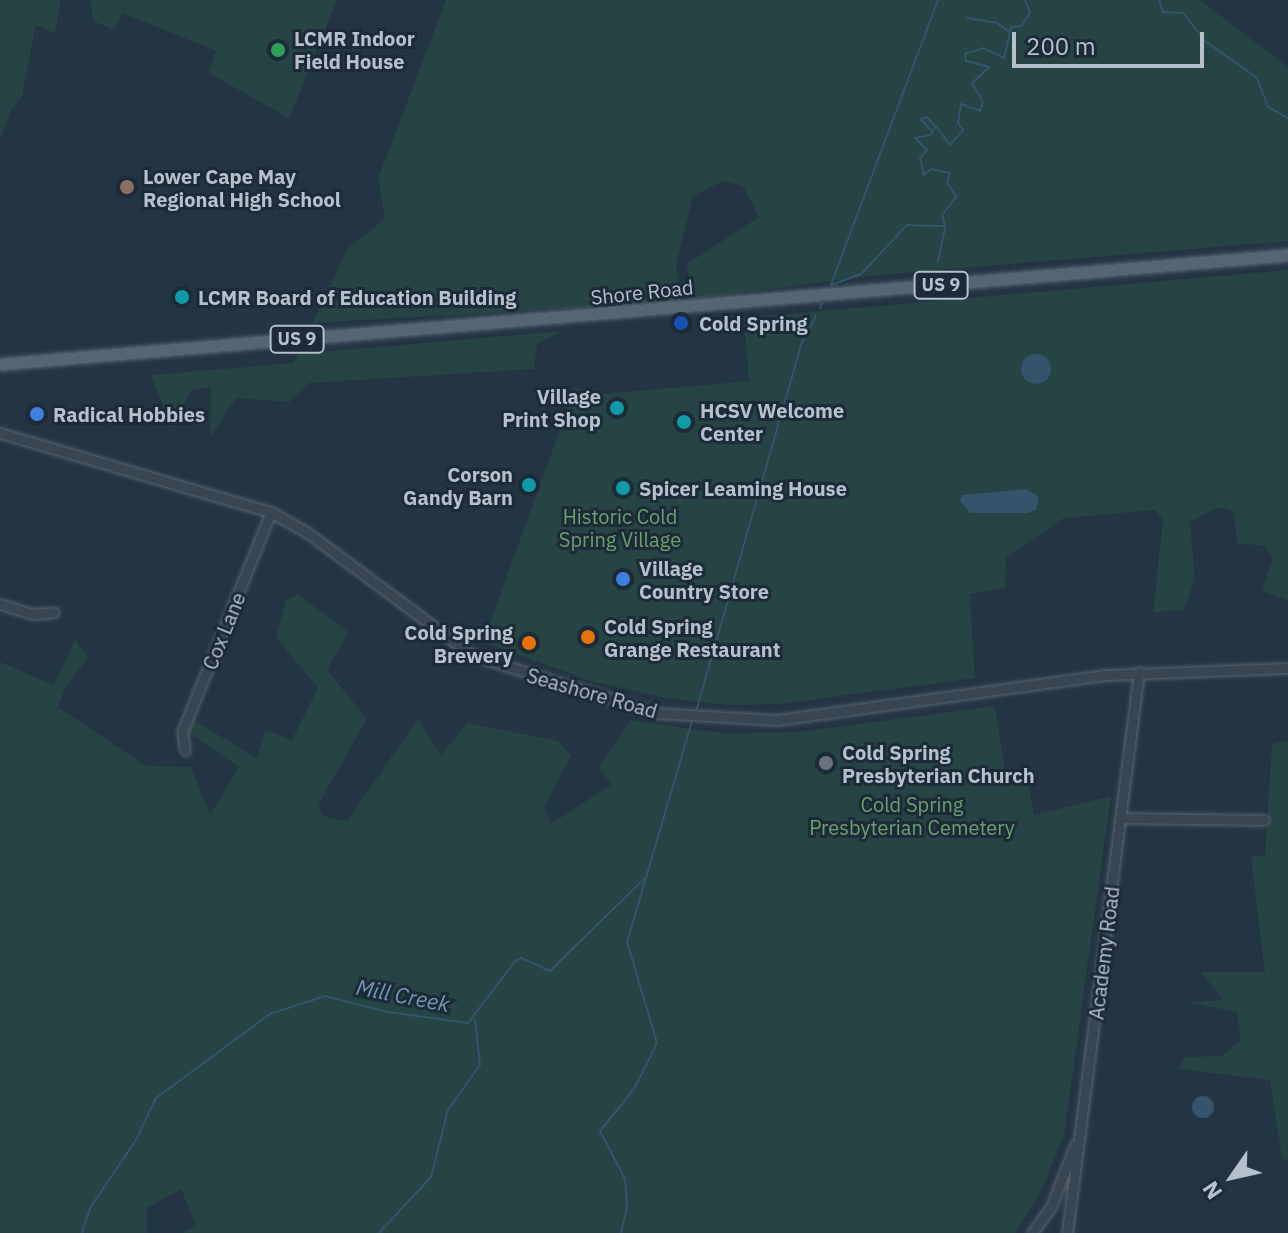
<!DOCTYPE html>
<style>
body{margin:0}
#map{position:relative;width:1288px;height:1233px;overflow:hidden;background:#233543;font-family:"IBM Plex Sans",sans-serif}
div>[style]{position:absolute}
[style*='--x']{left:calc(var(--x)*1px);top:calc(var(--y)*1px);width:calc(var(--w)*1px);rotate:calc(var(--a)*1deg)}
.green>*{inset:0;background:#254443}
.water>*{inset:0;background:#35536b}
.round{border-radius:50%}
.stream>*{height:2px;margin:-1px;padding:0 1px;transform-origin:1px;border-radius:1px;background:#35536b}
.roads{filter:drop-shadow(0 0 2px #55646f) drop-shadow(0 0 2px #55646f)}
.minor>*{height:9px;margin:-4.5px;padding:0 4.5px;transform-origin:4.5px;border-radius:4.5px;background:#384652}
.major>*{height:11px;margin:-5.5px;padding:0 5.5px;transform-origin:5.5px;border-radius:5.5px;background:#556572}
.dots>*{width:22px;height:22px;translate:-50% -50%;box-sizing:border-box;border:4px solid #1c2b37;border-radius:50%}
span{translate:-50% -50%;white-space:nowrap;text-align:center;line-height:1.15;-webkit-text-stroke:6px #1c2b37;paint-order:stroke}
.shield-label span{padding:2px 6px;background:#1c2b37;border:2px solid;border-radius:6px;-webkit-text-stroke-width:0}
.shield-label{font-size:18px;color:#b4c1cc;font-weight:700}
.poi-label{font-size:20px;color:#b4c1cc;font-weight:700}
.left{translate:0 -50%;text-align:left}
.right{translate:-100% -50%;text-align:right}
.street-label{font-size:20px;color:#b4c1cc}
.park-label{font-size:20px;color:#69a06e}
.water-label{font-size:22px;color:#7196b2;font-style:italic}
.north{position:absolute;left:1192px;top:1137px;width:80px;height:80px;-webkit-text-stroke:6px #1c2b37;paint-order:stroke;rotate:236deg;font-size:22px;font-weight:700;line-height:32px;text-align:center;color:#b4c1cc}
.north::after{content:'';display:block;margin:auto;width:28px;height:36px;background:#b4c1cc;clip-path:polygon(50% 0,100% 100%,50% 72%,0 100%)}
.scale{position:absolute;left:1012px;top:32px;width:192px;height:36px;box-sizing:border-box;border:4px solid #b4c1cc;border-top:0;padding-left:10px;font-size:24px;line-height:28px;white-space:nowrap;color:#b4c1cc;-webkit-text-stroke:6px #1c2b37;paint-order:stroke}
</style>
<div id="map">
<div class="green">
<div style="clip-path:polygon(0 0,61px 0,55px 33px,36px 25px,22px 96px,10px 112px,0 140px)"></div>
<div style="clip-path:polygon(90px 0,337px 0,289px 118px,209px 73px,216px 51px,122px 13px,115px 30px,93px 21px)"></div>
<div style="clip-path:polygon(446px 0,1200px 0,1288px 67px,1288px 241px,888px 274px,691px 299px,687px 264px,759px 217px,743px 186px,723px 181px,693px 196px,676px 264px,681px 302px,313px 323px,348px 248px,385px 219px,378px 179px)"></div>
<div style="clip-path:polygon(1288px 270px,1288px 600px,1262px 591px,1273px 558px,1264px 546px,1237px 543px,1234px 512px,1219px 507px,1190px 522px,1195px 579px,1184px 610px,1153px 612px,1163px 520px,1155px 510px,1064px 518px,1006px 558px,1005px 588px,970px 594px,975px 678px,779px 704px,728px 705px,666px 698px,591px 681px,483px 642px,575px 388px,603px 394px,749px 381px,744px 318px)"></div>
<div style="clip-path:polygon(563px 331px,537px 344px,534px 369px,309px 383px,289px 402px,236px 398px,210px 437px,211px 387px,191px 390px,172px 428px,151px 375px,293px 363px,298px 354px)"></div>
<div style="clip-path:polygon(298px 595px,349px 632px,327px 670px,367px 719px,318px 805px,323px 816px,347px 821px,418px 719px,441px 755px,467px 723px,558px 741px,571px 756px,545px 807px,551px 824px,612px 784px,598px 768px,631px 720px,727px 734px,807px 731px,995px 706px,1007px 784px,1028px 781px,1034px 815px,1111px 796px,1064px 1134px,1041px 1192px,1015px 1233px,183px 1233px,196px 1225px,181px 1189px,147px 1208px,147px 1233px,0 1233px,0 662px,54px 685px,75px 639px,88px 659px,67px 684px,58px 707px,146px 766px,191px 767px,210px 815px,239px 767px,182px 728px,188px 717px,257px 758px,265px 730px,292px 740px,318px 688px,276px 637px,286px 600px)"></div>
<div style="clip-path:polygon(1288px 740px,1288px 1160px,1282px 1159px,1270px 1080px,1179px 1069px,1184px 1057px,1221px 1056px,1241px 1041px,1237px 1012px,1185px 1002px,1223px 1000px,1201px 972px,1265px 972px,1251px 857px,1265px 856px,1272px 744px)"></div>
</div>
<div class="water">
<div class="round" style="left:1021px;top:354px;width:30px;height:30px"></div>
<div style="clip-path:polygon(1026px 489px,1039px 497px,1036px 510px,1028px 513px,970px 513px,960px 501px,962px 495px)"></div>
<div class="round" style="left:1192px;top:1096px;width:22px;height:22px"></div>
</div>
<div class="stream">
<div style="--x:938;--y:0;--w:304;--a:110.6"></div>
<div style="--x:831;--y:285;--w:32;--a:-20"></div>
<div style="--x:861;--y:274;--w:67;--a:-46.8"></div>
<div style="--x:907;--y:225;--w:38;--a:2"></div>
<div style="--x:945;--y:226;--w:11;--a:-105"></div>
<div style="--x:942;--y:215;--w:23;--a:-52"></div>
<div style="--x:956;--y:197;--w:17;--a:-121"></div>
<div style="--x:947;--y:182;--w:9;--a:-72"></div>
<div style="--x:950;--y:173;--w:19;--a:-168"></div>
<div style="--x:931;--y:169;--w:9;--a:139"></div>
<div style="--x:924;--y:175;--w:17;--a:-103"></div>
<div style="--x:920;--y:158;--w:11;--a:-49"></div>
<div style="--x:927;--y:150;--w:17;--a:-135"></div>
<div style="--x:915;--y:138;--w:15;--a:-11"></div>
<div style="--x:930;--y:135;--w:11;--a:-56"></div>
<div style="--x:936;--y:126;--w:24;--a:54"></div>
<div style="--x:950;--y:145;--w:20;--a:-49"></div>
<div style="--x:963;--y:130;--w:9;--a:-126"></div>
<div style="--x:958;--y:123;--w:19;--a:-81"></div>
<div style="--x:961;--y:104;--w:20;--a:20"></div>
<div style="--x:980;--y:111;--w:9;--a:-72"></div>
<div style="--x:983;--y:102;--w:22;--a:-120"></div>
<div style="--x:972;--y:83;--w:23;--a:-43"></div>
<div style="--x:989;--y:67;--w:24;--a:-165"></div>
<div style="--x:966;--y:61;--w:7;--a:-98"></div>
<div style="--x:965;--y:54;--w:19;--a:-18"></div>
<div style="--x:983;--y:48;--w:23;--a:25"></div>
<div style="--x:1004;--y:58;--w:32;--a:-77"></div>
<div style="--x:1011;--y:27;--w:10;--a:-6"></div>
<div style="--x:1021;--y:26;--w:16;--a:-55"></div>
<div style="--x:1030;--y:13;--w:14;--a:-111"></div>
<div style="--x:1159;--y:0;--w:13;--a:72"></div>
<div style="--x:1163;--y:12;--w:20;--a:3"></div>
<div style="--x:1183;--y:13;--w:36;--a:52"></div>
<div style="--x:1205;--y:41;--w:64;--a:35.4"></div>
<div style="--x:1257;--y:78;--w:31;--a:69"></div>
<div style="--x:1268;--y:107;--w:23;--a:29"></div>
<div style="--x:967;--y:18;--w:30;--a:9"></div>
<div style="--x:997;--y:23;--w:15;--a:37"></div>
<div style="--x:932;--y:131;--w:17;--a:-135"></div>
<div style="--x:920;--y:119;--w:7;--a:-16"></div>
<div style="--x:927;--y:117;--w:11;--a:49"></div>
<div style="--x:938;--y:261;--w:34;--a:-78"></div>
<div style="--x:820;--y:308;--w:5;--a:-68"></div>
<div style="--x:697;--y:708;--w:378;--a:-74"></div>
<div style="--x:801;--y:345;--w:33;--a:-63"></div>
<div style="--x:82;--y:1233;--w:26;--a:-72"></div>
<div style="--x:90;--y:1208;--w:82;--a:-55.9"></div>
<div style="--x:136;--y:1140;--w:47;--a:-64.5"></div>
<div style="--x:156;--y:1098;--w:142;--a:-36.4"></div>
<div style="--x:270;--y:1014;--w:58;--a:-18.1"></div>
<div style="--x:325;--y:996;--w:65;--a:14.3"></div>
<div style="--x:388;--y:1012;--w:81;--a:7.8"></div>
<div style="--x:468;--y:1023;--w:78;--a:-52.8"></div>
<div style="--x:515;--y:961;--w:7;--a:-27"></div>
<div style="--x:521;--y:958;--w:32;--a:24"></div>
<div style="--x:550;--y:971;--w:133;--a:-44.4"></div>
<div style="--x:379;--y:1233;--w:76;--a:-47.1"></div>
<div style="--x:431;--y:1177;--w:69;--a:-75.8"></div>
<div style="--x:448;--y:1110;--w:55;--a:-54.6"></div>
<div style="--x:480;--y:1065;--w:45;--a:-96.3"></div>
<div style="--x:621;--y:1233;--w:27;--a:-77"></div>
<div style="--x:627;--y:1207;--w:28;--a:-94"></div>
<div style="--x:625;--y:1179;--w:54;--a:-117.5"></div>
<div style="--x:600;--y:1131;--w:54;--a:-51"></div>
<div style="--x:634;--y:1089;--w:51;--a:-63.4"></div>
<div style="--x:657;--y:1043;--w:105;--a:-106.5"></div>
<div style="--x:627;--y:942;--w:227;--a:-73.6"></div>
</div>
<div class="roads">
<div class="minor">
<div style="--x:0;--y:433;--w:282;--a:16.3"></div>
<div style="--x:271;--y:512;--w:43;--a:29.6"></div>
<div style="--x:308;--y:533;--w:204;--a:36.6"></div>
<div style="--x:472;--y:655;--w:193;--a:17.5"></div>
<div style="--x:656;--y:713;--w:121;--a:3.3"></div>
<div style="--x:777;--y:720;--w:331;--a:-7.8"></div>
<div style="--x:1105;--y:675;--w:183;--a:-2.2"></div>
<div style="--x:0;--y:604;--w:34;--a:17"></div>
<div style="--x:33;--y:614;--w:21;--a:-5"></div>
<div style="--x:185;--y:750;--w:18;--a:-99"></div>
<div style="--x:182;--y:732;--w:237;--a:-68"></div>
<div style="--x:1121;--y:818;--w:143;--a:0.8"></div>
<div style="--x:1032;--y:1233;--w:32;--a:-54"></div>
<div style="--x:1051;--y:1207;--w:66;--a:-68.8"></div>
<div style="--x:1067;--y:1233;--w:566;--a:-82.69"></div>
</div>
<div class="major">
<div style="--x:0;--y:364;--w:1293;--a:-4.84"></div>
</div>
</div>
<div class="dots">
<div style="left:278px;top:50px;background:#2e9e5b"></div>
<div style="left:127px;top:187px;background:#8d6e63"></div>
<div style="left:182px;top:297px;background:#0f9aa8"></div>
<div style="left:681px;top:323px;background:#1a4fb4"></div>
<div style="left:617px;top:408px;background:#0f9aa8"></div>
<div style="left:37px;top:414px;background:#3f7fe0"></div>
<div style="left:684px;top:422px;background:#0f9aa8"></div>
<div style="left:529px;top:485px;background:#0f9aa8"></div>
<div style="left:623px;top:488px;background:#0f9aa8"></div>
<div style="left:623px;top:579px;background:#3f7fe0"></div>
<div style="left:588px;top:637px;background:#e8710a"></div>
<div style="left:529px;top:643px;background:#e8710a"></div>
<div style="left:826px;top:763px;background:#6b7280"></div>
</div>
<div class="shield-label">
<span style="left:941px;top:285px">US 9</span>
<span style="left:297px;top:339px">US 9</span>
</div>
<div class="poi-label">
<span class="left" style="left:294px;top:50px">LCMR Indoor<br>Field House</span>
<span class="left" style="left:143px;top:188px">Lower Cape May<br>Regional High School</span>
<span class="left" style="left:198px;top:297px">LCMR Board of Education Building</span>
<span class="left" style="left:699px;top:323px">Cold Spring</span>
<span class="right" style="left:601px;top:408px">Village<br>Print Shop</span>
<span class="left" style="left:700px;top:422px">HCSV Welcome<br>Center</span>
<span class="left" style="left:53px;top:414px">Radical Hobbies</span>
<span class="right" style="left:513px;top:486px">Corson<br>Gandy Barn</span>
<span class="left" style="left:639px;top:488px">Spicer Leaming House</span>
<span class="left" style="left:639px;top:580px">Village<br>Country Store</span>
<span class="left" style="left:604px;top:638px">Cold Spring<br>Grange Restaurant</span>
<span class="right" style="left:513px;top:644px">Cold Spring<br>Brewery</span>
<span class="left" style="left:842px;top:764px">Cold Spring<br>Presbyterian Church</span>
</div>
<div class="street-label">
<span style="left:642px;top:292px;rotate:-6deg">Shore Road</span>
<span style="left:224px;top:631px;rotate:-68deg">Cox Lane</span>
<span style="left:592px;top:693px;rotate:16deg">Seashore Road</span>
<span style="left:1104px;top:953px;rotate:-83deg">Academy Road</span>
</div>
<div class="park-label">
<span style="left:620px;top:528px">Historic Cold<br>Spring Village</span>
<span style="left:912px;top:816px">Cold Spring<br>Presbyterian Cemetery</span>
</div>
<div class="water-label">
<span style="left:403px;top:995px;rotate:11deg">Mill Creek</span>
</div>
<div class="north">N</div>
<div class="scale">200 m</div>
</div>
